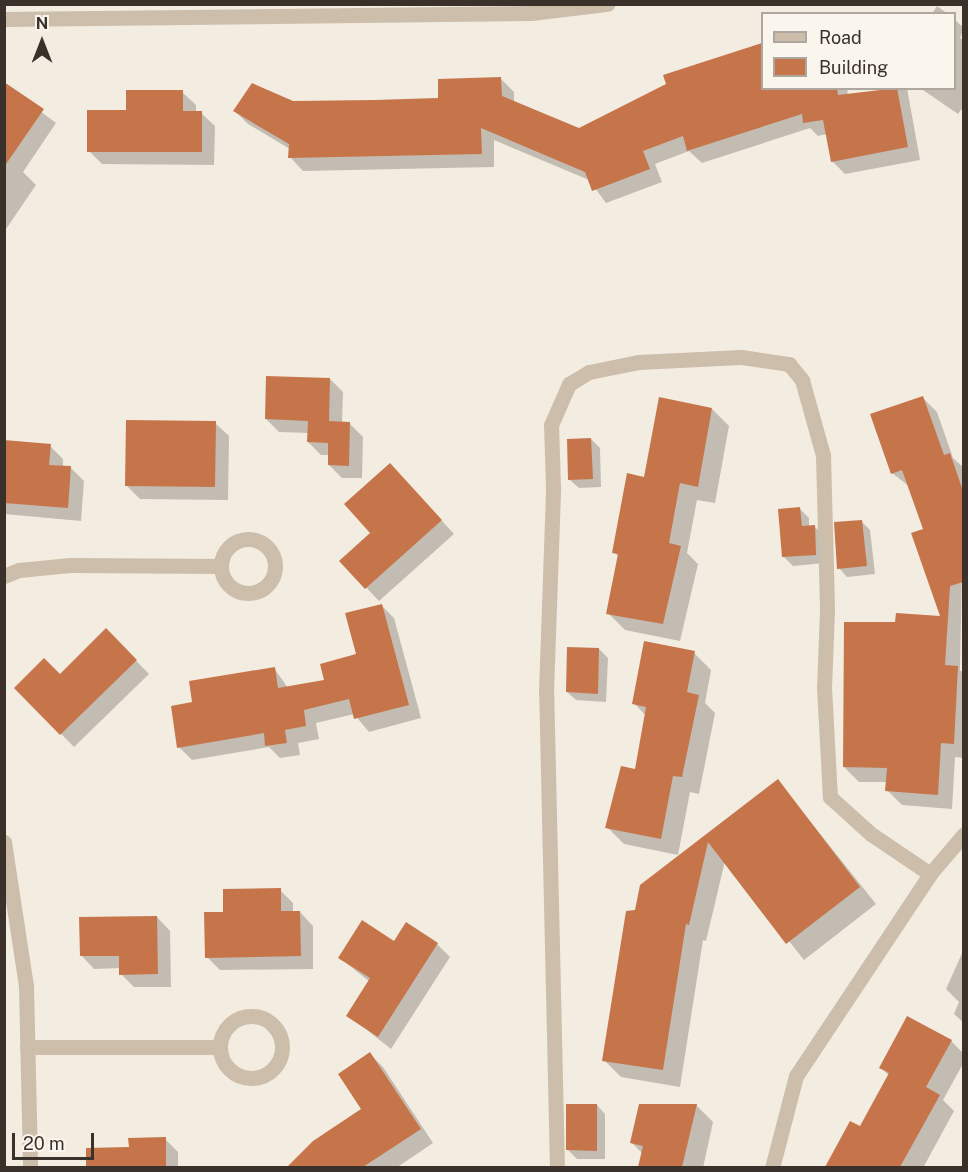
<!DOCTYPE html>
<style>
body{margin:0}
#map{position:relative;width:968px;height:1172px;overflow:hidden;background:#f3ece0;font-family:"Public Sans",sans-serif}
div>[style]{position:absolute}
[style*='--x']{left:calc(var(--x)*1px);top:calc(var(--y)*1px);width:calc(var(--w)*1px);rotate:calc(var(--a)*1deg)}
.shadow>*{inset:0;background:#0003}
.building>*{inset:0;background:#c6754b}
.service>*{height:15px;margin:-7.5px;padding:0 7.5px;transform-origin:7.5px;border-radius:7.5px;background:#ccbeab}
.minor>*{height:15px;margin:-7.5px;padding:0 7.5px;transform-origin:7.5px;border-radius:7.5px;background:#ccbeab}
.minor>.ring{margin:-7.5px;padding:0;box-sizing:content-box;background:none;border:15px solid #ccbeab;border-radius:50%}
span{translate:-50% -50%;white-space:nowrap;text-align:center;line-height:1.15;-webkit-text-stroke:6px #fbf6ed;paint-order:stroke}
.frame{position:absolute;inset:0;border:6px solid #3a312b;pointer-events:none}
.legend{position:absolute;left:761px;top:12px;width:195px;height:78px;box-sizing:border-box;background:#fbf6ed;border:2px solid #aea79f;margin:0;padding:8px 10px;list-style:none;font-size:18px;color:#3a312b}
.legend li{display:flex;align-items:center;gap:12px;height:30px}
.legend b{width:30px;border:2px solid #aea79f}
.north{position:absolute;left:12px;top:12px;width:60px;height:60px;-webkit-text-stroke:4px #fbf6ed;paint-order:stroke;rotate:0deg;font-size:16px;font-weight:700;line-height:24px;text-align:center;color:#3a312b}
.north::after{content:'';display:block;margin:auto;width:21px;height:27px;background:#3a312b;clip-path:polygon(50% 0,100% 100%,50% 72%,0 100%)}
.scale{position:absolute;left:12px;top:1133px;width:82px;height:27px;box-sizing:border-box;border:3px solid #3a312b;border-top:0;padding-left:8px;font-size:18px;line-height:21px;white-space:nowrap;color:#3a312b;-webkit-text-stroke:4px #fbf6ed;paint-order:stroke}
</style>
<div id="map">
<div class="shadow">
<div style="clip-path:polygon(937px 6px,948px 14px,932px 14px)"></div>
<div style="clip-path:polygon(954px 19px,964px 28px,960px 38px,964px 40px,964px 106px,958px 114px,920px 88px,954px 88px)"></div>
<div style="clip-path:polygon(762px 44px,762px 88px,847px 88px,848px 95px,907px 88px,920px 160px,845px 174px,832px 161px,827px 134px,818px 136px,810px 128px,702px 163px,689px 151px,655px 164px,662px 182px,606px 203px,589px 180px,494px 140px,494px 167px,303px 171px,290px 157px,290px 149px,248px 124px,235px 111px,292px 103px,440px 99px,501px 79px,514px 92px,514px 102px,579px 129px,668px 85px,665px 76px)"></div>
<div style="clip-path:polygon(4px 84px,56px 123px,23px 172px,36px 185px,4px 232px)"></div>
<div style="clip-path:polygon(182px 92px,196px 105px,196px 113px,201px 113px,215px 126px,214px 165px,102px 164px,89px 151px,127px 112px)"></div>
<div style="clip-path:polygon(330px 379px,343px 392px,342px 423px,350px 424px,363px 437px,362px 478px,342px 478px,329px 465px,329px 455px,321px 455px,308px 442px,309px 433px,279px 432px,266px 419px)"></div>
<div style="clip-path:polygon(922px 397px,937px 412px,953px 458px,964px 468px,960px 670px,964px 674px,964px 758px,955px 757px,952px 809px,902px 805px,887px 790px,887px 782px,859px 782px,844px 767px,896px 624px,942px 618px,925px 530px,910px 487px,892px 473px)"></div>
<div style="clip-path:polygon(712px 409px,729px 426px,715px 503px,697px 500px,687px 553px,698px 564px,680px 641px,625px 630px,608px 613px,619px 557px,614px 552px,645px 479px)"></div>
<div style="clip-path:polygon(215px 423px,229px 436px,228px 500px,140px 499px,127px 486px)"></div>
<div style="clip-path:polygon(591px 439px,600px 448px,601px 487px,579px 488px,570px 480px)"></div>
<div style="clip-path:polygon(4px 442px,50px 446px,63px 459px,63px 467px,71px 468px,84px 481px,81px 521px,4px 514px)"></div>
<div style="clip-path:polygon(403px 478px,454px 534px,379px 601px,341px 561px,372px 533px)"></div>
<div style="clip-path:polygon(800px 509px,809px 518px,809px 527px,814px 526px,823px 535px,824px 563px,793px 566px,784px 557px)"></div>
<div style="clip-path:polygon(861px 521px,870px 530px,875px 574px,847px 577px,839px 568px)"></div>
<div style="clip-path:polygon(381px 605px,394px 618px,421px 718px,369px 732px,354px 714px,316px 723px,319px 739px,298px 743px,300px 755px,280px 758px,269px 747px,192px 760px,179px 747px,194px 703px,274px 668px,288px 688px,326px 681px,358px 655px)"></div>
<div style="clip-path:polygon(106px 630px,149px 674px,74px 747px,16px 688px,60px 676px)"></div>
<div style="clip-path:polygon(599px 649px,608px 658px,606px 702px,576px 700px,567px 692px)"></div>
<div style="clip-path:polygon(694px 653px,711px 670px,705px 703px,715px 713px,699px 794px,690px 792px,678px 855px,624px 844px,607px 827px,636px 771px,646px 716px,634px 703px)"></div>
<div style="clip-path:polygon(778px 781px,876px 904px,804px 960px,725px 861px,706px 941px,703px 940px,680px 1087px,621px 1077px,604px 1060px,642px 886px)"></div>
<div style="clip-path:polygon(280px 890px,293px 903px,293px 912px,300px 912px,313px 926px,313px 969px,220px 970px,207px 957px,225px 914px)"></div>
<div style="clip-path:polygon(157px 917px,170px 931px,171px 987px,134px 987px,121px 974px,121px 968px,94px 969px,81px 955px)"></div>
<div style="clip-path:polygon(394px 943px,437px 944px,450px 957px,391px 1049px,348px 1015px,370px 982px,340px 958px)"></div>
<div style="clip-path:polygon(964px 949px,964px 1023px,954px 1014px,959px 1002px,946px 989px)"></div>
<div style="clip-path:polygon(951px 1041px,964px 1054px,964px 1062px,943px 1100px,954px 1111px,923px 1168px,827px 1168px,851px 1123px,861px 1128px,889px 1076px,881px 1067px)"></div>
<div style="clip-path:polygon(370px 1054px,383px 1067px,433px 1143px,396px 1168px,290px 1168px,314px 1143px,363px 1109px)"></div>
<div style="clip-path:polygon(597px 1105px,605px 1114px,605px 1159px,577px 1159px,568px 1150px)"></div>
<div style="clip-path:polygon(696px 1105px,713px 1122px,703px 1168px,640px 1168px,643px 1154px,632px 1143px)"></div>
<div style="clip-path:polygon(165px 1139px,178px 1152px,178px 1168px,93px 1168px,93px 1150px,130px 1149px)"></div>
</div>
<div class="building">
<div style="clip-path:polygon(762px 43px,762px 88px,837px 88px,838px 95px,897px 88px,908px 147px,831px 162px,823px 120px,803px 123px,802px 114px,687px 151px,683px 136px,643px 151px,650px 169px,592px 191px,585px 172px,481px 128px,482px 154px,288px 158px,289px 144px,233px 111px,252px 83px,293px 101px,375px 100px,438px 98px,438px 79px,501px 77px,502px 96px,579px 128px,666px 84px,663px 75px)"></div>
<div style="clip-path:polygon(4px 82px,44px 109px,4px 167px)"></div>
<div style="clip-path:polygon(126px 90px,183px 90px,183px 111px,202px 111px,202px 152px,87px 152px,87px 110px,126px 110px)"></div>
<div style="clip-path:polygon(266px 376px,330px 378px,329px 421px,350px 422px,349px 466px,328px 465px,328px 443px,307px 442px,308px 421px,265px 419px)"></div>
<div style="clip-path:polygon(923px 396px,944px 455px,950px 453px,963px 491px,963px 582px,950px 586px,945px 665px,958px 666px,954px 744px,941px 743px,938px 795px,885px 791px,887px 768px,843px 767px,844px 622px,895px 622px,896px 613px,940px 616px,911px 533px,923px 529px,902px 470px,891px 474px,870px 414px)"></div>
<div style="clip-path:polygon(659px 397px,712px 408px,698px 487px,680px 483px,669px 543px,681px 546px,663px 624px,606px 614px,618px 554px,612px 553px,627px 473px,644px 477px)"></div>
<div style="clip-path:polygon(126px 420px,216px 421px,215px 487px,125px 486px)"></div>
<div style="clip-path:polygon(591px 438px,593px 479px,568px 480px,567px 439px)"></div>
<div style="clip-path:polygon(4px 440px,51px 444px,49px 465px,71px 466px,68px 508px,4px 503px)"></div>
<div style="clip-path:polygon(390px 463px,442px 520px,365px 589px,339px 561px,370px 533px,344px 504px)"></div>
<div style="clip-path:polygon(800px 507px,802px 526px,815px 525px,816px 555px,782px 557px,778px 509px)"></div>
<div style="clip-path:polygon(862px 520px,867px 566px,837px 569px,834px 522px)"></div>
<div style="clip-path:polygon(382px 604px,409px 705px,354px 719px,349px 699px,304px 710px,306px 726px,285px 730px,287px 743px,265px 746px,264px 733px,177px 748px,171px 706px,192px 702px,189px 681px,275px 667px,278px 688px,324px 680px,320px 664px,356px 654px,345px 613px)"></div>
<div style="clip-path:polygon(106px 628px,137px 660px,60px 735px,14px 688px,44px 658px,60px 674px)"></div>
<div style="clip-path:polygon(644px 641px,695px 651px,687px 692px,699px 695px,682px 777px,673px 776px,661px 839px,605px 828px,621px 766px,635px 769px,646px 707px,632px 704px)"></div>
<div style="clip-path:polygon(567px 647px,599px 648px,598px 694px,566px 692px)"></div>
<div style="clip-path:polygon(778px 779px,860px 887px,786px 944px,708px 842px,689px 925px,686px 924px,663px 1070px,602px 1061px,626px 911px,635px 910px,640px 885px)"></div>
<div style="clip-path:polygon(281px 888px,281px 911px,300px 911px,301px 956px,205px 958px,204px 912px,223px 912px,223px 889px)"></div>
<div style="clip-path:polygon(157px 916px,158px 974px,119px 975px,119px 956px,80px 956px,79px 917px)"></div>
<div style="clip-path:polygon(362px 920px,394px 941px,406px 922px,438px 943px,378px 1037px,346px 1016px,370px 978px,338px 958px)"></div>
<div style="clip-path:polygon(907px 1016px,952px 1040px,926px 1087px,940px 1095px,900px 1167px,825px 1167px,850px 1121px,860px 1126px,889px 1073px,879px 1068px)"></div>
<div style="clip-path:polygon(370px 1052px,421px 1129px,363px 1167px,287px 1167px,313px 1141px,361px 1109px,338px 1074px)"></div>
<div style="clip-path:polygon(566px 1104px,597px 1104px,597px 1151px,566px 1150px)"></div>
<div style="clip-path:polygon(639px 1104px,697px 1104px,682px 1167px,638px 1167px,643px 1146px,630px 1143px)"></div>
<div style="clip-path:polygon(166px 1137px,166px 1167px,86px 1167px,86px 1148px,129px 1147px,128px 1138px)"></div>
</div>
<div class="service">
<div style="--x:557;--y:1168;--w:476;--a:-91.3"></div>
<div style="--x:546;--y:692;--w:205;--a:-88"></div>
<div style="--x:553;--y:487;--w:62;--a:-91.8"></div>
<div style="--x:551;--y:425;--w:45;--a:-66.3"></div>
<div style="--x:569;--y:384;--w:23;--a:-31"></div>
<div style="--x:589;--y:372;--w:50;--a:-11.5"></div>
<div style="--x:638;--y:362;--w:103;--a:-2.8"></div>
<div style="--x:741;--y:357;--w:49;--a:8.3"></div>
<div style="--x:789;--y:364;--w:21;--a:51"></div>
<div style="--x:802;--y:380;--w:78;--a:74.4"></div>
<div style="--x:823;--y:455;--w:155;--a:88.5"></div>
<div style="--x:827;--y:610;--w:77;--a:92.2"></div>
<div style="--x:824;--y:687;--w:110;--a:86.9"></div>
<div style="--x:830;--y:797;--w:55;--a:42.1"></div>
<div style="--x:871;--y:834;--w:71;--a:34.1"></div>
<div style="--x:772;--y:1168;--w:95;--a:-75.4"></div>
<div style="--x:796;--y:1076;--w:242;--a:-56.4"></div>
<div style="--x:930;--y:874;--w:52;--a:-49.6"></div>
</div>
<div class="minor">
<div style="--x:4;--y:19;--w:527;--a:-0.65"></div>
<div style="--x:531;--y:13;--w:77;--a:-6.8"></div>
<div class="ring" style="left:221px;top:539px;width:39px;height:39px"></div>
<div style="--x:4;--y:576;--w:16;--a:-22"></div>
<div style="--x:19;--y:570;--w:51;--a:-5.6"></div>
<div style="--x:70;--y:565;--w:151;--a:0.4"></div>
<div style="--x:4;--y:842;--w:146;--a:81.3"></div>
<div style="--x:26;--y:986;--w:182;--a:88.7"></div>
<div class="ring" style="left:220px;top:1016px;width:47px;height:47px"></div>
<div style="--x:27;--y:1047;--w:193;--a:0"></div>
</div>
<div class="frame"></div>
<ul class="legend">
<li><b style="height:8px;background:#ccbeab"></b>Road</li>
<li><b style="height:16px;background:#c6754b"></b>Building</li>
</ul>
<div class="north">N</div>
<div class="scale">20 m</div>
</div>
